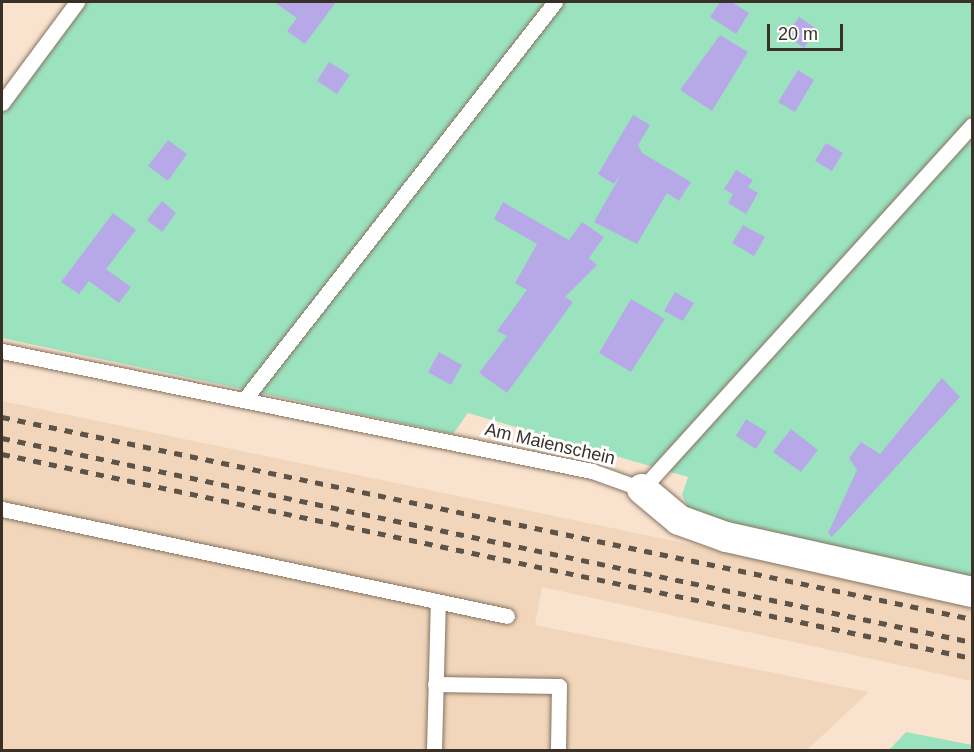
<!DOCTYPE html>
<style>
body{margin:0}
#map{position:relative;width:974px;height:752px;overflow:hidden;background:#f9e3ce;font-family:Arial,sans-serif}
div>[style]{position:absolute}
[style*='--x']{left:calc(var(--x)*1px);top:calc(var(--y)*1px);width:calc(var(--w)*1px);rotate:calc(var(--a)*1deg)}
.built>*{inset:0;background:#f1d6bb}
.green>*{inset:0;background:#9be3bf}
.building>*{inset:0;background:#b7a9e8}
.roads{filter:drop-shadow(0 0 2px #867360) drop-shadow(0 0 2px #867360)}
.service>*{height:15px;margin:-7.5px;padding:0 7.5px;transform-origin:7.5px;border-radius:7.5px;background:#fff}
.minor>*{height:30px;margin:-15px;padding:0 15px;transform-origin:15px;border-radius:15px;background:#fff}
.rail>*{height:4.5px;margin-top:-2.25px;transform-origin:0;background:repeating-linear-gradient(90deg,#5d5347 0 8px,transparent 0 16px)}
span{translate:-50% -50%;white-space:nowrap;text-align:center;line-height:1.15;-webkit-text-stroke:6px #fff;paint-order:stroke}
.street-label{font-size:18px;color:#393128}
.frame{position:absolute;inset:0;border:3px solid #393128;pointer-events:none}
.scale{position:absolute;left:767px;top:24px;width:76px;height:27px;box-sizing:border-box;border:3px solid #393128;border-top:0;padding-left:8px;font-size:18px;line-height:21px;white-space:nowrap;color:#393128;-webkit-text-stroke:4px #fff;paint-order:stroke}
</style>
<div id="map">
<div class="built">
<div style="clip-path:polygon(2px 401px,972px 603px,972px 681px,542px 587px,535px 625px,869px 692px,807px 750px,2px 750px)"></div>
</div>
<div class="green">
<div style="clip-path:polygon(86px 2px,972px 2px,972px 584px,695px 521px,682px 495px,688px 477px,468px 413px,453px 434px,2px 338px,2px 103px)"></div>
<div style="clip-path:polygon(906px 732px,972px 745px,972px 750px,889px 750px)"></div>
</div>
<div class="building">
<div style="clip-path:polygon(274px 2px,336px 2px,305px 44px,287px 31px,297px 18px)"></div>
<div style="clip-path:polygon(720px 2px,732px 2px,749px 13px,736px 34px,710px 17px)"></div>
<div style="clip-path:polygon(799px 17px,817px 29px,804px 48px,786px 36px)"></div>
<div style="clip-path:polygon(720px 35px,748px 52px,712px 111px,680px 90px)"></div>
<div style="clip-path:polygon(329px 62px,350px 75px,337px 94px,317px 81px)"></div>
<div style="clip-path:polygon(798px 70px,814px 80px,795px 112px,778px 102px)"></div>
<div style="clip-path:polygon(633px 115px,650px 125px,638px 145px,642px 153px,691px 182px,679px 201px,667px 193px,637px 244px,594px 222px,623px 171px,614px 184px,598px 174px)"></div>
<div style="clip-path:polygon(168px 140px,187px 154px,168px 181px,148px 166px)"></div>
<div style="clip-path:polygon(826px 143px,843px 153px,832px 171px,815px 161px)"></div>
<div style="clip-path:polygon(736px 170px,753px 180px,748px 187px,758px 193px,746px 214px,728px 203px,733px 194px,724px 189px)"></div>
<div style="clip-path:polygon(162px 201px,176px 213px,162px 232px,147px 220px)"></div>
<div style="clip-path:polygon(503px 202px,569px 240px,582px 222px,604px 237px,589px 258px,597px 265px,565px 297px,573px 302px,507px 393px,479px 373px,507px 336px,497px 331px,527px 290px,515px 283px,537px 244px,494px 219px)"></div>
<div style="clip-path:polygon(113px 213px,136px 230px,106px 269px,131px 287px,119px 303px,89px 281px,79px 294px,61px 282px)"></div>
<div style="clip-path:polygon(743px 225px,765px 237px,754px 256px,732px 243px)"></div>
<div style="clip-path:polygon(675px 292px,694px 303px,683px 321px,664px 311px)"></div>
<div style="clip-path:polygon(631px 299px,665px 319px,631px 372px,599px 353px)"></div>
<div style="clip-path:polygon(439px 352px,462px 365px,451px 385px,428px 372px)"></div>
<div style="clip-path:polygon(942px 378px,960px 397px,832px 537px,828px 533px,857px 470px,849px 458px,861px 442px,880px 454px)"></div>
<div style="clip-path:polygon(746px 419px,767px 432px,756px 449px,736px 436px)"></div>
<div style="clip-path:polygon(791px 429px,818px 450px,801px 472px,773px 452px)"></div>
</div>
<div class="roads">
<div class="service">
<div style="--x:2;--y:103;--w:126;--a:-53.4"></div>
<div style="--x:2;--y:351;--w:602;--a:11.5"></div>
<div style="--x:592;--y:471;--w:53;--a:19.8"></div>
<div style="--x:642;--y:489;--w:491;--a:-47.8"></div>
<div style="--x:244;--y:400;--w:505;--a:-52"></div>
<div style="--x:2;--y:509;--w:516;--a:11.96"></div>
<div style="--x:435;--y:684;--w:124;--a:0.9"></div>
<div style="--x:559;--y:686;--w:64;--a:90.9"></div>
<div style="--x:434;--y:750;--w:148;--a:-88.5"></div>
</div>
<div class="minor">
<div style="--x:642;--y:489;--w:48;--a:40"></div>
<div style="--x:679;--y:520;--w:50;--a:19.9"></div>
<div style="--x:726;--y:537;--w:252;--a:12.6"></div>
</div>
</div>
<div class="rail">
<div style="--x:2;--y:417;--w:991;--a:11.76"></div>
<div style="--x:2;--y:438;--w:991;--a:11.88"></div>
<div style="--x:2;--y:454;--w:991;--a:11.88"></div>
</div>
<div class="street-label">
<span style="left:550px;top:444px;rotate:13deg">Am Maienschein</span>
</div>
<div class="frame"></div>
<div class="scale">20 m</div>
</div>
